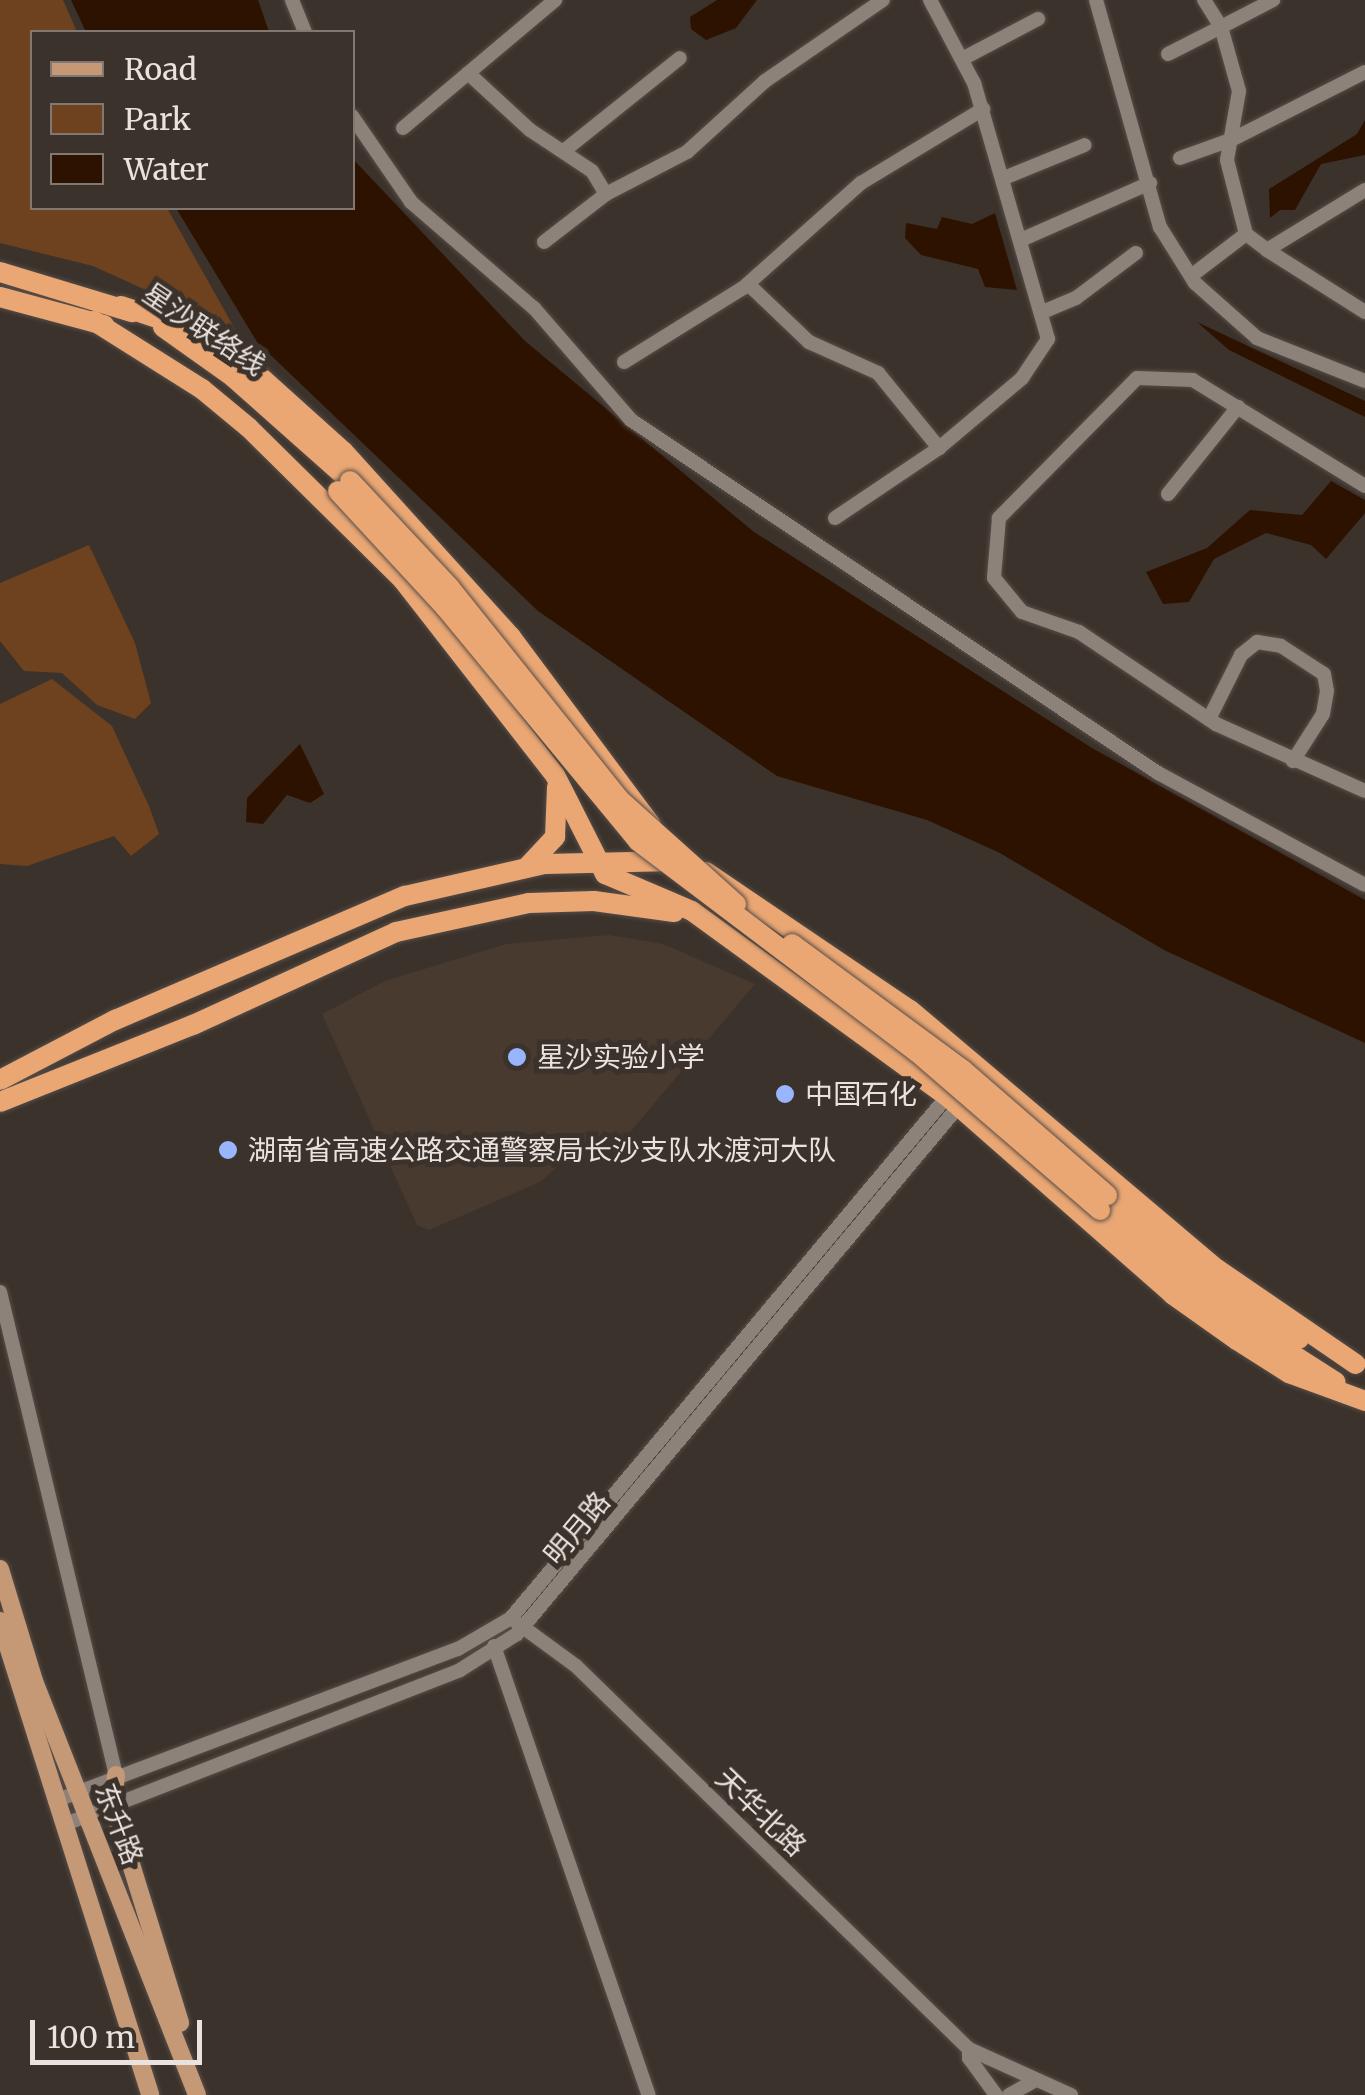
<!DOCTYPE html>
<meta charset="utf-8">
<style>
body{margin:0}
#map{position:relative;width:1365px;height:2095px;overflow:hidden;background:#3b322b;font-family:Merriweather,"Noto Sans SC",serif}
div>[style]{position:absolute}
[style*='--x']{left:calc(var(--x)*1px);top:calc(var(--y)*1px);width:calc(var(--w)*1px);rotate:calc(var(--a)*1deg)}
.built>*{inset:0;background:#493a2f}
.green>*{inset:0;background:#6e421e}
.water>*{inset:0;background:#2e1200}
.roads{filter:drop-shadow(0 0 2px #564d48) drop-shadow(0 0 2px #564d48)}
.minor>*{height:14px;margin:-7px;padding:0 7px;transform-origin:7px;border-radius:7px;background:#8d827a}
.major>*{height:18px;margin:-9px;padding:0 9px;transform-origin:9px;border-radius:9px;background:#c59876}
.highway>*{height:20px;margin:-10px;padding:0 10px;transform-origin:10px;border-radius:10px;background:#eaa774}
.bridges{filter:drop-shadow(0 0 2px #564d48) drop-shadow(0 0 2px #564d48)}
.highway-bridge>*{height:20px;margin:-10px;padding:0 10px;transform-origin:10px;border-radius:10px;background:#eaa774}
.dots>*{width:28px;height:28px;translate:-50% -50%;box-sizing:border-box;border:5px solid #3b322b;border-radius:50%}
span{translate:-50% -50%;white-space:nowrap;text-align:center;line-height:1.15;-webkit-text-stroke:10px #3b322b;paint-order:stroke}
.street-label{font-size:28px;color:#e9e2de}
.poi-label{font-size:28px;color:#e9e2de}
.left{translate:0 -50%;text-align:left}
.legend{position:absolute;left:30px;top:30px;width:325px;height:180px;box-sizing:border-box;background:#3b322b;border:2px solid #817873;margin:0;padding:12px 18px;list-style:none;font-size:30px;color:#e9e2de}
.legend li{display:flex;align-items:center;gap:20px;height:50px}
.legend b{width:50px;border:2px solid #817873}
.scale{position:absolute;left:30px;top:2020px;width:172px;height:45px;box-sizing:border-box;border:5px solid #e9e2de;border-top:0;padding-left:12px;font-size:30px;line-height:35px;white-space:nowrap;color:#e9e2de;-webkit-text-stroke:8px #3b322b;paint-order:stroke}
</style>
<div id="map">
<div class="built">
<div style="clip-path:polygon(609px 935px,663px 944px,755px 984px,609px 1157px,589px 1139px,540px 1182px,429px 1230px,417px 1225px,322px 1014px,385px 981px,506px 944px)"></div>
</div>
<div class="green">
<div style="clip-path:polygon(0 0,63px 0,77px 32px,32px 32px,32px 208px,167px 208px,236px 331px,93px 266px,0 243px)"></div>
<div style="clip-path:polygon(89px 545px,135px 643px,151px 703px,135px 719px,97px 705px,62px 673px,24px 671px,0 641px,0 583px)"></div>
<div style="clip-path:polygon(52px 679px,112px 726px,149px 806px,159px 834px,131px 856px,114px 836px,27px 866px,0 864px,0 704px)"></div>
</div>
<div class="water">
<div style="clip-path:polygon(71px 0,258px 0,269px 32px,86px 32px)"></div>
<div style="clip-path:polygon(717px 0,757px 0,736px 28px,706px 40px,691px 29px,690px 17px)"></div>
<div style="clip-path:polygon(1365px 120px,1365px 155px,1321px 164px,1295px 210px,1280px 210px,1270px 218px,1269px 189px,1357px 134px)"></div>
<div style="clip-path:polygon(353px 159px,525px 341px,754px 532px,1092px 748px,1365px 900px,1365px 1043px,1164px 950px,1000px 853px,927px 820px,777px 776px,538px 611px,257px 342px,176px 208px,352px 208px)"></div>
<div style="clip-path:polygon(995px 213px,1017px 290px,985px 287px,978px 269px,921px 255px,905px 238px,906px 223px,937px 229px,942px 217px,972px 224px)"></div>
<div style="clip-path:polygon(1197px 322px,1365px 401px,1365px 417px,1229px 350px)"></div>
<div style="clip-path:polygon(1331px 481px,1365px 500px,1365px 513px,1326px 559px,1311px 545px,1266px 533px,1214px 559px,1189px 602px,1163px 604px,1146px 572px,1207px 548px,1250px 510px,1302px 515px)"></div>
<div style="clip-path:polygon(300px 744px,324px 794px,310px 803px,287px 795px,263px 824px,246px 822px,247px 798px)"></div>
</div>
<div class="roads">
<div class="minor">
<div style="--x:292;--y:0;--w:35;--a:68"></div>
<div style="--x:1096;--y:0;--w:236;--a:74.3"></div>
<div style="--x:1160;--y:227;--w:66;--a:58"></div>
<div style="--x:1195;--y:283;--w:83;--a:41.6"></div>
<div style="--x:1257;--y:338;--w:116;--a:21.7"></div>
<div style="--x:1168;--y:54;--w:59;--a:-27"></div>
<div style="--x:1221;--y:27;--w:32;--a:-122"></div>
<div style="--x:962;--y:59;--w:86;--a:-27.8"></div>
<div style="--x:468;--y:73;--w:84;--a:42.6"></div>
<div style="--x:530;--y:130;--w:74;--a:33.5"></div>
<div style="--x:592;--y:171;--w:27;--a:59"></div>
<div style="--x:352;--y:116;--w:104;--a:55.5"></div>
<div style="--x:411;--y:202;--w:162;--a:40.8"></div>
<div style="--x:534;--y:308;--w:148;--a:49.1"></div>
<div style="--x:631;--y:420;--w:634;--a:33.82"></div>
<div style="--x:1158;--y:773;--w:235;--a:28.4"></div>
<div style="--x:403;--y:128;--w:199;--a:-40.1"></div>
<div style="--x:565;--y:150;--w:147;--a:-38.7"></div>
<div style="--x:1180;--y:158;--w:56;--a:-19.7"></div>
<div style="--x:1233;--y:139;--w:148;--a:-26.9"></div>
<div style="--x:1004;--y:178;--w:87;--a:-22.2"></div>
<div style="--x:1365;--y:190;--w:115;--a:148.5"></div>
<div style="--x:1267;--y:250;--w:116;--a:32.3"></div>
<div style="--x:1246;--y:234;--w:76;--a:-104.4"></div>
<div style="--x:1227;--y:160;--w:70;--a:-80.1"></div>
<div style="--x:1239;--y:91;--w:66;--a:-105.7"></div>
<div style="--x:1221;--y:27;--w:59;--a:-27.4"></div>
<div style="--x:1023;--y:239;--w:139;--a:-23.8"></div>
<div style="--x:544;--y:242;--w:78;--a:-37.7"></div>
<div style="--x:606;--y:194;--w:91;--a:-27.4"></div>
<div style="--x:687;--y:152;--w:105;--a:-42.3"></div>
<div style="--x:765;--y:81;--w:143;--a:-34.5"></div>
<div style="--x:1191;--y:276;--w:69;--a:-37.4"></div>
<div style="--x:1246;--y:234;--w:26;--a:37"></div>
<div style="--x:748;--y:284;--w:84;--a:43.6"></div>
<div style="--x:809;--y:342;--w:76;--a:24.2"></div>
<div style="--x:878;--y:373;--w:97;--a:50.9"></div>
<div style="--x:1045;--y:311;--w:34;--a:-23"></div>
<div style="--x:1076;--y:298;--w:75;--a:-36.9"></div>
<div style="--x:624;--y:362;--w:140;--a:-31.9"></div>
<div style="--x:743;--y:288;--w:158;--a:-41.7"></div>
<div style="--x:861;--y:183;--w:143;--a:-31.2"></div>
<div style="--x:1365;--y:486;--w:202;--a:-148.4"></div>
<div style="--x:1193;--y:380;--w:56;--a:-178"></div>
<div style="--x:1137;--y:378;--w:197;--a:134.6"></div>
<div style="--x:999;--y:518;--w:60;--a:94.8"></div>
<div style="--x:994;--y:578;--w:44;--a:50.5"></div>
<div style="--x:1022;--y:612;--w:60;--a:19.3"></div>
<div style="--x:1079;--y:632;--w:165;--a:33.9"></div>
<div style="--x:1216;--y:724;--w:163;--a:24.2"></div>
<div style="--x:1168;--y:494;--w:112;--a:-51.2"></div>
<div style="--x:835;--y:518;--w:125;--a:-33.9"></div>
<div style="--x:939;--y:448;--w:109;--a:-40.1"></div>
<div style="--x:1022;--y:378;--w:47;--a:-56.3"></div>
<div style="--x:1048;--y:339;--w:266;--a:-106.1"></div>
<div style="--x:974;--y:83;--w:94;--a:-117.9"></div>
<div style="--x:1209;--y:719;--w:72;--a:-63.4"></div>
<div style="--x:1241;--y:655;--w:21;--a:-39"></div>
<div style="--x:1257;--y:642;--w:24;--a:9"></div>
<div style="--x:1281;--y:646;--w:51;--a:33.1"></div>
<div style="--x:1324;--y:674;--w:17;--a:80"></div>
<div style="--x:1327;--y:691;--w:23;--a:100"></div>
<div style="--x:1323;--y:714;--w:56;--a:122.6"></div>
<div style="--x:0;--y:1292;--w:497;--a:76.5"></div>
<div style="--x:516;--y:1622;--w:74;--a:36.3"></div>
<div style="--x:576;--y:1666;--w:549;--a:44.26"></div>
<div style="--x:494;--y:1646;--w:475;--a:71"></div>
<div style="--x:55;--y:1801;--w:431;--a:-20.7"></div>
<div style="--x:458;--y:1649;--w:61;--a:-30.3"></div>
<div style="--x:511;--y:1618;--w:684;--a:-50.1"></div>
<div style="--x:63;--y:1825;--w:426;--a:-21.3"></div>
<div style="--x:460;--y:1670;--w:67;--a:-32.3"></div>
<div style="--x:517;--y:1634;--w:695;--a:-50.08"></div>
<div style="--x:969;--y:2049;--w:112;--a:24.3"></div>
<div style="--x:969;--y:2049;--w:9;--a:90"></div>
<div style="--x:969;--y:2058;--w:46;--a:53.9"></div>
<div style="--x:1009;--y:2095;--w:29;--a:-29"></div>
</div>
<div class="major">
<div style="--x:0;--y:1569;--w:117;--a:73.1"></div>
<div style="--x:34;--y:1681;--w:445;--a:68.5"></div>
<div style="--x:0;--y:1621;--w:497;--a:72.4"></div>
<div style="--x:116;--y:1775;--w:31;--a:96"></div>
<div style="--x:113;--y:1806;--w:227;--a:72.8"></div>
</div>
<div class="highway">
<div style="--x:0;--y:272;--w:138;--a:16.9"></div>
<div style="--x:0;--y:297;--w:108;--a:15.1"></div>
<div style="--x:121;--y:306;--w:76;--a:18.4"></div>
<div style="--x:193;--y:330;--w:63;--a:32.7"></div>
<div style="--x:246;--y:364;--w:130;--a:41.9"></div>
<div style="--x:343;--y:451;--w:251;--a:47.9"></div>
<div style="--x:511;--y:637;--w:234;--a:53.3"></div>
<div style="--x:94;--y:321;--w:128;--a:32.2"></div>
<div style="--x:202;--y:389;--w:60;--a:39.6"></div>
<div style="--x:248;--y:427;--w:218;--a:44.6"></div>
<div style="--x:403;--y:580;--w:247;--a:52.1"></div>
<div style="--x:555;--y:775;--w:111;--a:63.2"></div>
<div style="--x:605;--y:874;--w:95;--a:23"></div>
<div style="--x:692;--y:911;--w:315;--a:36"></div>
<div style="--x:947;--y:1096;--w:300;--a:41.3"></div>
<div style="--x:1172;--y:1294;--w:80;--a:35.3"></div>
<div style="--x:1237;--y:1340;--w:62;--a:32.4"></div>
<div style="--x:1289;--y:1373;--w:81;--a:20.2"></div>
<div style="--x:163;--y:327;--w:86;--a:35.5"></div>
<div style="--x:233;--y:377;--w:157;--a:41.6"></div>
<div style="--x:528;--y:866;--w:40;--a:-47"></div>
<div style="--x:555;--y:837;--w:50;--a:-87.7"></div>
<div style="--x:706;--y:872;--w:246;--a:34.1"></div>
<div style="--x:910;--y:1010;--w:402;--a:40.2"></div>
<div style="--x:1217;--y:1269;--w:168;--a:34.4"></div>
<div style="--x:0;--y:1080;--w:130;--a:-27.6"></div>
<div style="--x:115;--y:1020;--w:315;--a:-23.2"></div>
<div style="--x:405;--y:896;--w:144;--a:-12.9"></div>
<div style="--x:545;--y:864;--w:129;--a:-1.3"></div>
<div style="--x:0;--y:1102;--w:208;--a:-21.8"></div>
<div style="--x:193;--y:1025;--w:223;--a:-24.6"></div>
<div style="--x:396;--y:932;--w:136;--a:-12.3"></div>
<div style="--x:529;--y:903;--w:65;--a:-1.8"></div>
<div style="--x:594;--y:901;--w:81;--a:7.8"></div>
<div style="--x:1107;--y:1195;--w:96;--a:42"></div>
<div style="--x:1178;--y:1259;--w:145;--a:33.5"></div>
<div style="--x:1100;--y:1210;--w:136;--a:40.2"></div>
<div style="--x:1204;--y:1298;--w:156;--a:32.5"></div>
</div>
</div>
<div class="bridges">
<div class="highway-bridge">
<div style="--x:350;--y:481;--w:146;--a:46.9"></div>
<div style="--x:450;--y:588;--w:272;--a:51.3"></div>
<div style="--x:620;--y:800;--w:156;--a:41.9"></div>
<div style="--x:338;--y:491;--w:159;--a:47.3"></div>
<div style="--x:446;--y:608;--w:302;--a:50.5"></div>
<div style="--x:638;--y:841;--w:350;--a:37.1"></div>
<div style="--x:917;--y:1052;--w:242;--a:40.8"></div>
<div style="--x:792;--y:944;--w:212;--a:36.4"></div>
<div style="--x:963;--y:1070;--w:191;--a:41"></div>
</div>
</div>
<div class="dots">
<div style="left:517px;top:1057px;background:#99b5fd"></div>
<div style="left:785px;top:1094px;background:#99b5fd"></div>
<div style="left:228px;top:1150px;background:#99b5fd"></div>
</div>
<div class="street-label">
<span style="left:204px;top:329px;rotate:34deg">星沙联络线</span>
<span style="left:577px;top:1528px;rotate:-50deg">明月路</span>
<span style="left:761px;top:1812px;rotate:44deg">天华北路</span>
<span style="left:119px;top:1824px;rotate:69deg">东升路</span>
</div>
<div class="poi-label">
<span class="left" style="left:537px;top:1057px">星沙实验小学</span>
<span class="left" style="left:805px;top:1094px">中国石化</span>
<span class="left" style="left:248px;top:1150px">湖南省高速公路交通警察局长沙支队水渡河大队</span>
</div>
<ul class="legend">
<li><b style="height:12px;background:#c59876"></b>Road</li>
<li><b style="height:28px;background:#6e421e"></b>Park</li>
<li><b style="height:28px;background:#2e1200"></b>Water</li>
</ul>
<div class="scale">100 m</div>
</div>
